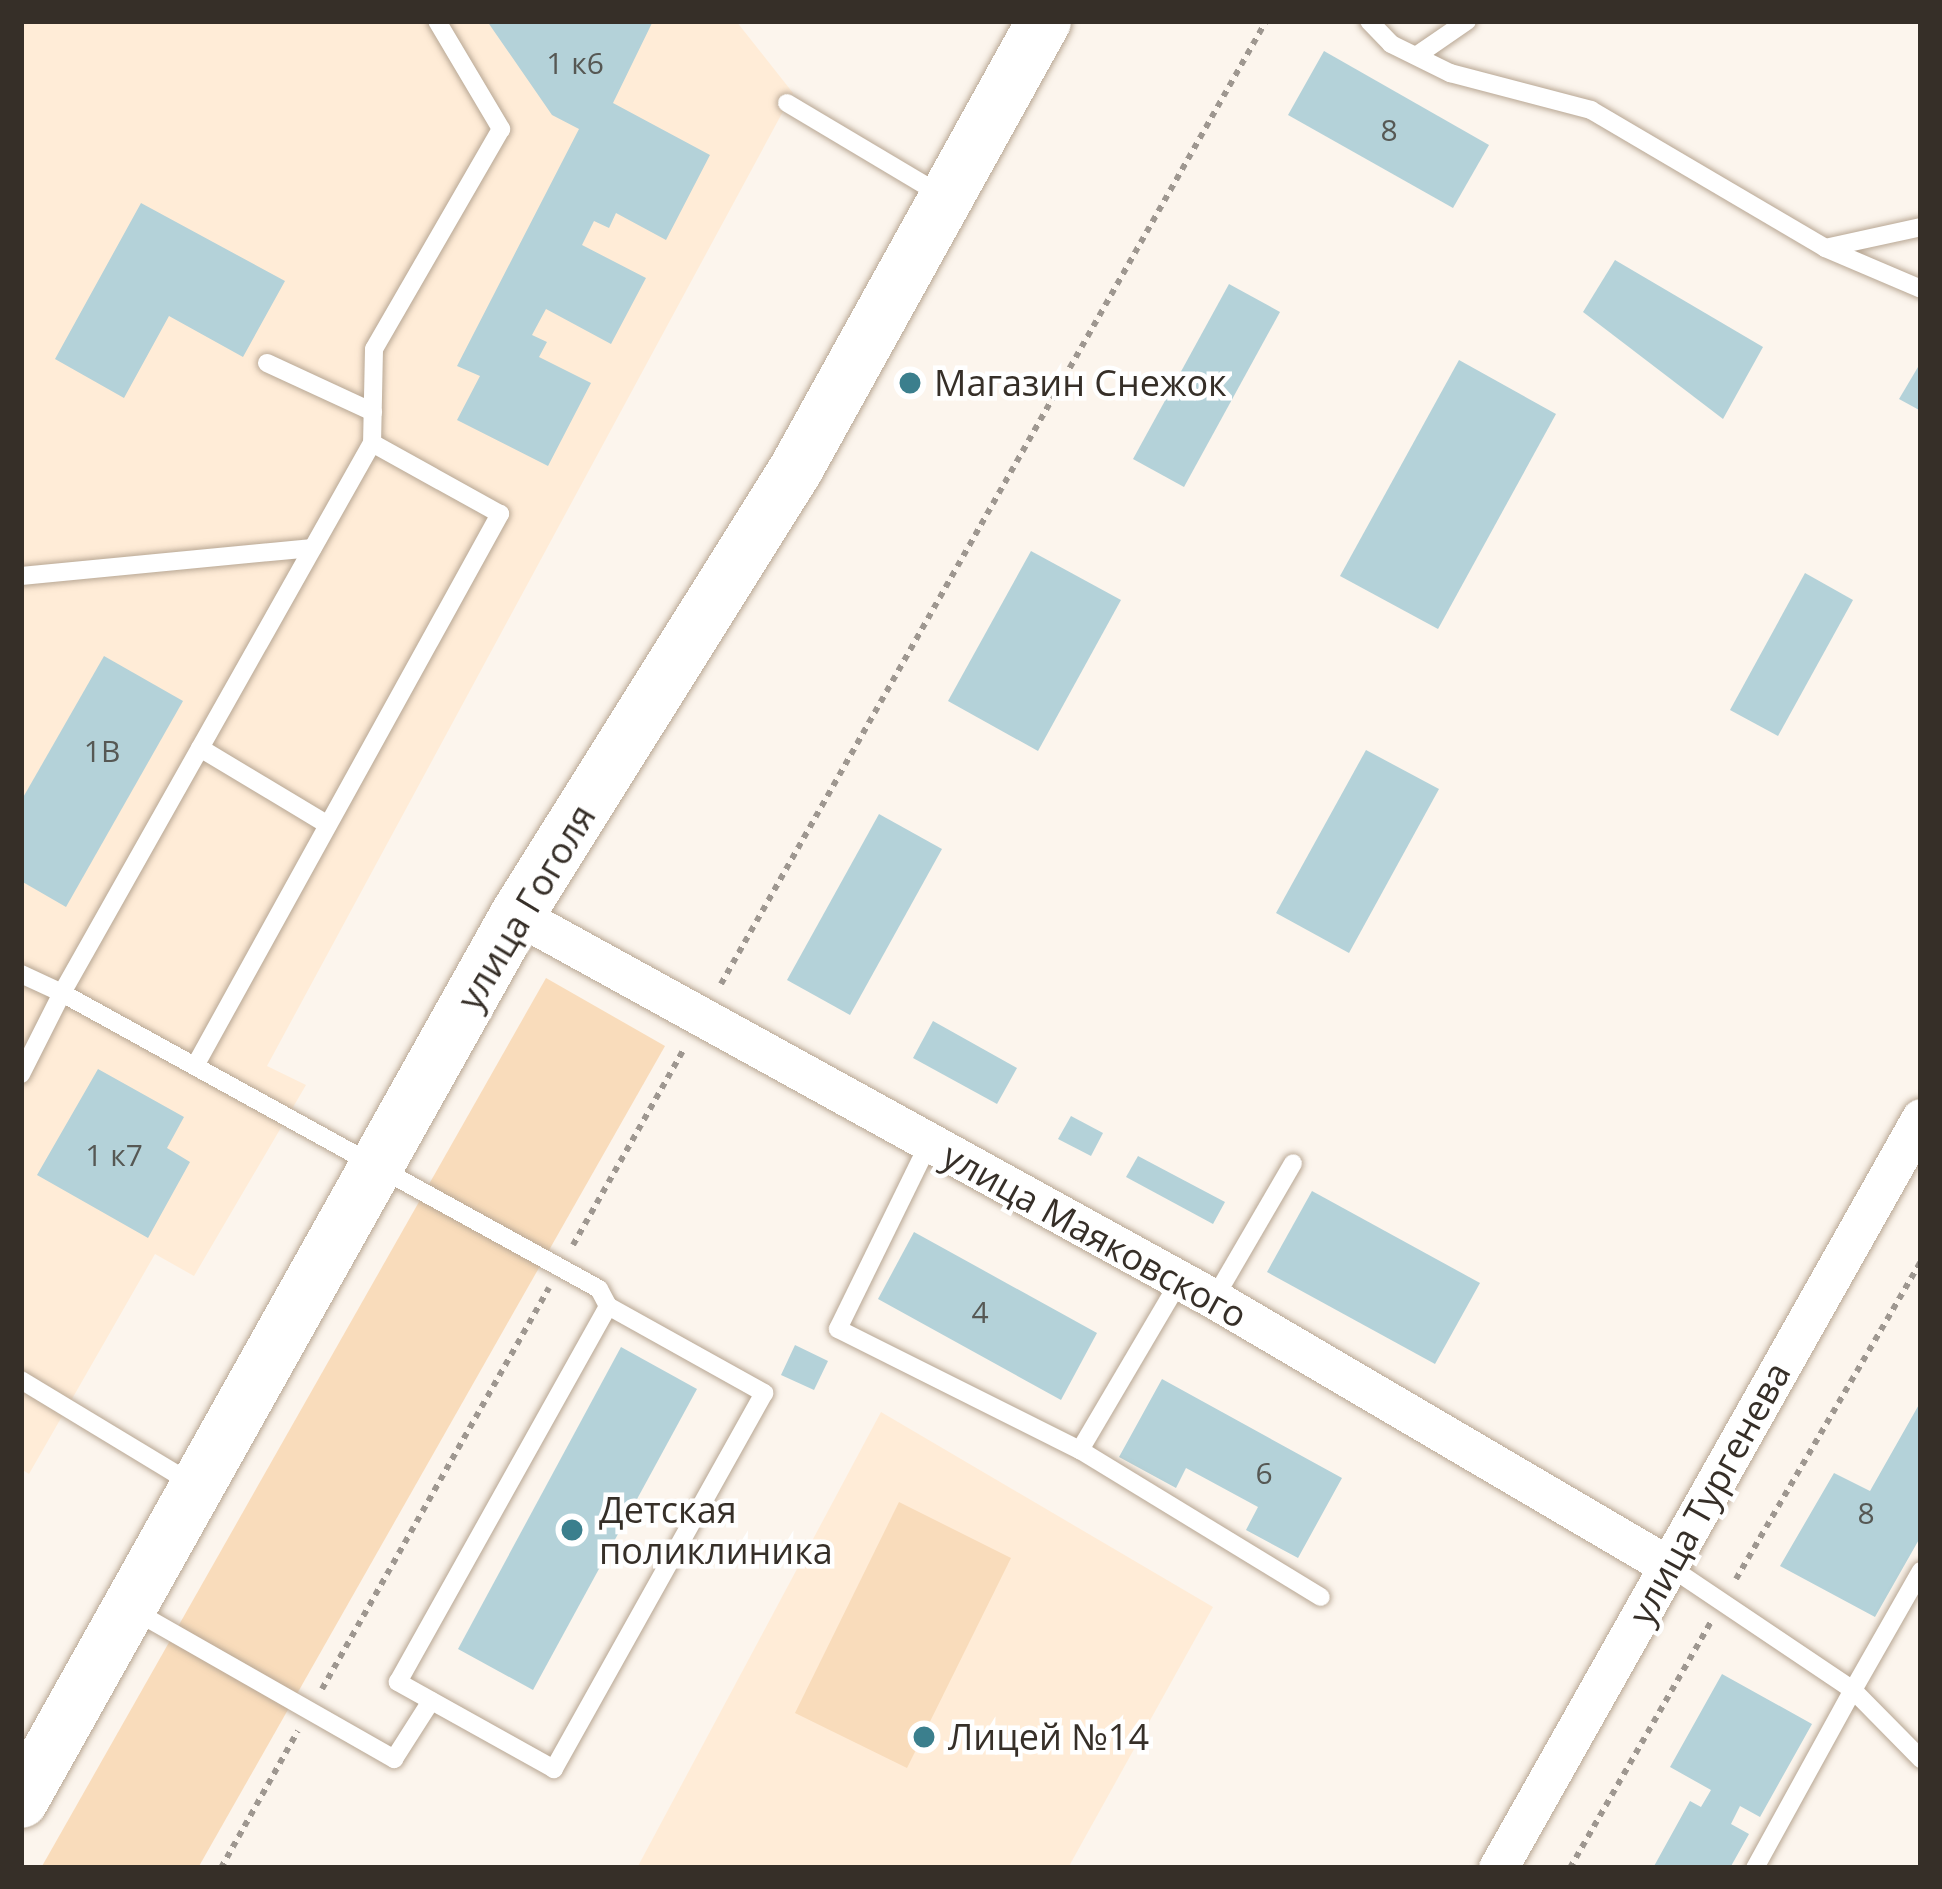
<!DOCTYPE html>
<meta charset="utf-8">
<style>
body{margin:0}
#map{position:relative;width:1942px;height:1889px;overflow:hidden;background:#fcf5ed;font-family:"Open Sans",sans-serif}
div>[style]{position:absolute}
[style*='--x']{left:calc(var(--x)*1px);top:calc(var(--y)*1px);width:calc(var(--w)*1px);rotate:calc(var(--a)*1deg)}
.built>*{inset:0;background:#ffecd7}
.green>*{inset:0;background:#f9dcbb}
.building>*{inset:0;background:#b4d2d9}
.path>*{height:6px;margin-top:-3px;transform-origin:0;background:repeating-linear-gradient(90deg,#9e9790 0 6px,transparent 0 12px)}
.roads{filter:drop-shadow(0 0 3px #b8a794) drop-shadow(0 0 3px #b8a794)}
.lane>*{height:18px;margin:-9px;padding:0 9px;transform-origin:9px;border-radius:9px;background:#fff}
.street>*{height:39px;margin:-19.5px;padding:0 19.5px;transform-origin:19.5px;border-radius:19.5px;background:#fff}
.secondary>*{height:54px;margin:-27px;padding:0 27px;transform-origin:27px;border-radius:27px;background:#fff}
.dots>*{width:33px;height:33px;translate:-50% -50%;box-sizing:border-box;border:6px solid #fff;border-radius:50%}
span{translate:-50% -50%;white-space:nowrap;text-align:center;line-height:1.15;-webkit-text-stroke:9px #fff;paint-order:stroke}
.number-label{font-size:30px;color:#565854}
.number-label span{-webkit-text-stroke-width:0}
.poi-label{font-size:36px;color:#362f28}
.left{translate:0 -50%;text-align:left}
.street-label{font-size:36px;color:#362f28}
.frame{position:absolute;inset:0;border:24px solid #362f28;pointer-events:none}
</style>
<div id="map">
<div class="built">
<div style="clip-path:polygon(21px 21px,736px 21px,793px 93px,267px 1066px,306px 1085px,194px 1276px,155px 1254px,29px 1474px,21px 1469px)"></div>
<div style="clip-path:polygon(881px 1412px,1213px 1607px,1068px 1868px,637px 1868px)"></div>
</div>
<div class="green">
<div style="clip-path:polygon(546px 978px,665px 1046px,198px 1868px,41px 1868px)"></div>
<div style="clip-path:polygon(899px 1502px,1011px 1558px,907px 1768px,795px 1713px)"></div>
</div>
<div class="building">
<div style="clip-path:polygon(487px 21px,653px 21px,613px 103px,710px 155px,666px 240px,616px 213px,609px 228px,594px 221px,582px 245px,646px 278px,611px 344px,546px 309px,532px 335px,547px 342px,539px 357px,591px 383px,548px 466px,457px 420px,480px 376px,457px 366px,579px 129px,552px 115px)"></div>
<div style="clip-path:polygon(1324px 51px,1489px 145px,1453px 208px,1288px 115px)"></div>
<div style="clip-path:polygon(141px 203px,285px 281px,243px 357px,169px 316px,124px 398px,55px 359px)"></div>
<div style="clip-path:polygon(1615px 260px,1763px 347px,1723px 419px,1583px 312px)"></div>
<div style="clip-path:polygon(1229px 284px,1280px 312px,1184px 487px,1133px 459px)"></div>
<div style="clip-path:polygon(1459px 360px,1556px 414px,1438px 629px,1340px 576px)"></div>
<div style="clip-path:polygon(1921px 362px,1921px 411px,1899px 399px)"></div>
<div style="clip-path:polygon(1031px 551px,1121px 600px,1038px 751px,948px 701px)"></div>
<div style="clip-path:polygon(1805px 573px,1853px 600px,1778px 736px,1730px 710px)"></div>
<div style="clip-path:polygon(104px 656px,183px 701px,66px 907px,21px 881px,21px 801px)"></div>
<div style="clip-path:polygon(1366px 750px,1439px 789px,1349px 953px,1276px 913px)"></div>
<div style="clip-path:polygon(879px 814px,942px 849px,850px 1015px,787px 980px)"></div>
<div style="clip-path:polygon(933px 1021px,1017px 1068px,997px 1104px,913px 1058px)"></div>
<div style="clip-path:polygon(98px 1069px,184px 1117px,167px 1148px,190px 1162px,148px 1238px,37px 1175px)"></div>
<div style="clip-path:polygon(1071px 1116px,1103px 1133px,1091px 1156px,1058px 1139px)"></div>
<div style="clip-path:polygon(1138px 1156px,1225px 1202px,1213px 1224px,1126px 1177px)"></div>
<div style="clip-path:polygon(1312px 1191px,1480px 1283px,1435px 1364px,1267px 1272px)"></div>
<div style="clip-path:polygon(914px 1232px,1097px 1333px,1061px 1400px,878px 1299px)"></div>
<div style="clip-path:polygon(795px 1345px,828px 1361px,814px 1390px,781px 1375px)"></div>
<div style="clip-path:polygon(621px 1347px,697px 1389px,533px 1690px,458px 1649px)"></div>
<div style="clip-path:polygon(1162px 1379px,1342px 1478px,1298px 1558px,1246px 1530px,1258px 1507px,1186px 1468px,1176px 1488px,1119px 1457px)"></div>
<div style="clip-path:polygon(1921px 1401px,1921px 1536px,1875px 1617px,1780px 1566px,1834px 1473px,1870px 1491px)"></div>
<div style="clip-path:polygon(1722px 1674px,1812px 1724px,1760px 1817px,1740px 1806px,1731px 1824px,1749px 1834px,1730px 1868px,1653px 1868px,1690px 1801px,1701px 1807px,1711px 1790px,1670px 1767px)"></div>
</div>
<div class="path">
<div style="--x:721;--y:984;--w:1107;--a:-60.49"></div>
<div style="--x:573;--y:1245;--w:227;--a:-60.5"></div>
<div style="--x:1736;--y:1579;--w:368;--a:-59.8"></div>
<div style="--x:322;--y:1689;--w:461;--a:-60.5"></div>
<div style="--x:221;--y:1868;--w:157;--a:-60.7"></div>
<div style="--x:1570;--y:1868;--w:284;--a:-60.2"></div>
</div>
<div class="roads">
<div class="lane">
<div style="--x:437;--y:21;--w:126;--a:59.3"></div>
<div style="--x:501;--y:129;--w:254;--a:120"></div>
<div style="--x:374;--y:349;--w:94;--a:91.2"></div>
<div style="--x:372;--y:443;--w:631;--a:119.41"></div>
<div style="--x:62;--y:993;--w:613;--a:28.86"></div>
<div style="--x:599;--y:1289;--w:19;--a:62"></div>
<div style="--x:1369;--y:21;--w:32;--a:46"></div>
<div style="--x:1391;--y:44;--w:66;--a:26.2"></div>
<div style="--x:1450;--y:73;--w:146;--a:14.7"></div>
<div style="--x:1591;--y:110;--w:272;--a:30.5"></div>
<div style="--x:1825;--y:248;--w:104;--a:23.1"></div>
<div style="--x:1416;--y:56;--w:62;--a:-34.5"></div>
<div style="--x:787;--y:103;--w:182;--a:30.8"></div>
<div style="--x:1825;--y:248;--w:98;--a:-12.3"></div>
<div style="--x:267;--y:363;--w:117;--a:24.8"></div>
<div style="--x:21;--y:576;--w:293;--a:-5.5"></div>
<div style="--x:200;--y:748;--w:149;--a:31"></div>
<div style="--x:21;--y:974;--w:45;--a:24.9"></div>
<div style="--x:62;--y:993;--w:91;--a:116.8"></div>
<div style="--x:195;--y:1066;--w:631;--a:-61.08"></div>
<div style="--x:500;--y:514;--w:146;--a:-151"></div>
<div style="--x:929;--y:1143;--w:207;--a:116.1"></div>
<div style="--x:838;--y:1329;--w:271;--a:26.6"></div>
<div style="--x:1080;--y:1450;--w:282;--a:31.4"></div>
<div style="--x:1214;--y:1299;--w:157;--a:-59.8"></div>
<div style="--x:608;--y:1306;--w:179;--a:29.1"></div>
<div style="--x:764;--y:1393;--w:431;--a:119.2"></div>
<div style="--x:554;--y:1769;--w:179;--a:-150.9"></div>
<div style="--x:398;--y:1682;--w:431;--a:-60.8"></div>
<div style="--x:21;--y:1380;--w:201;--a:31.2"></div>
<div style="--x:1080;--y:1450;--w:197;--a:-59.5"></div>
<div style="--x:1667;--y:1565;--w:224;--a:33.9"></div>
<div style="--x:1853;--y:1690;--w:137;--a:-60.3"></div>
<div style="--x:133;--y:1610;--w:301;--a:29.7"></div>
<div style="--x:394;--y:1759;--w:69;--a:-57.5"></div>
<div style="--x:1755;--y:1868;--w:203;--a:-61.2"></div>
<div style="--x:1853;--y:1690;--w:97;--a:45.4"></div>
</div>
<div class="street">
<div style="--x:517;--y:915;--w:796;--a:28.85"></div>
<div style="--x:1214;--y:1299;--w:525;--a:30.42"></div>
<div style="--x:1498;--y:1868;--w:861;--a:-60.58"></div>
</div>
<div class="secondary">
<div style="--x:21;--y:1801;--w:1015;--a:-60.76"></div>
<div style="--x:517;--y:915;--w:526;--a:-57.97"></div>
<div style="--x:796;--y:469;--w:512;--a:-61.03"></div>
</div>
</div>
<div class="dots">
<div style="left:910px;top:383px;background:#3b7f8d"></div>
<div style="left:572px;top:1530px;background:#3b7f8d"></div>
<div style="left:924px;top:1737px;background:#3b7f8d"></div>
</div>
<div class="number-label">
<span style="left:575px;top:63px">1 к6</span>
<span style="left:1389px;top:130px">8</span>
<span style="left:102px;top:751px">1В</span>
<span style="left:114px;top:1155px">1 к7</span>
<span style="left:980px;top:1312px">4</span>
<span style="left:1264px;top:1473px">6</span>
<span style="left:1866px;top:1513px">8</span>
</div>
<div class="poi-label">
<span class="left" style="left:934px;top:383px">Магазин Снежок</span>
<span class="left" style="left:599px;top:1530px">Детская<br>поликлиника</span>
<span class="left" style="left:948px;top:1737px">Лицей №14</span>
</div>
<div class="street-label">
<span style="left:526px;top:907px;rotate:-59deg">улица Гоголя</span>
<span style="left:1095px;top:1235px;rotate:29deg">улица Маяковского</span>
<span style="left:1709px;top:1493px;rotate:-61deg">улица Тургенева</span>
</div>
<div class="frame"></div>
</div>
